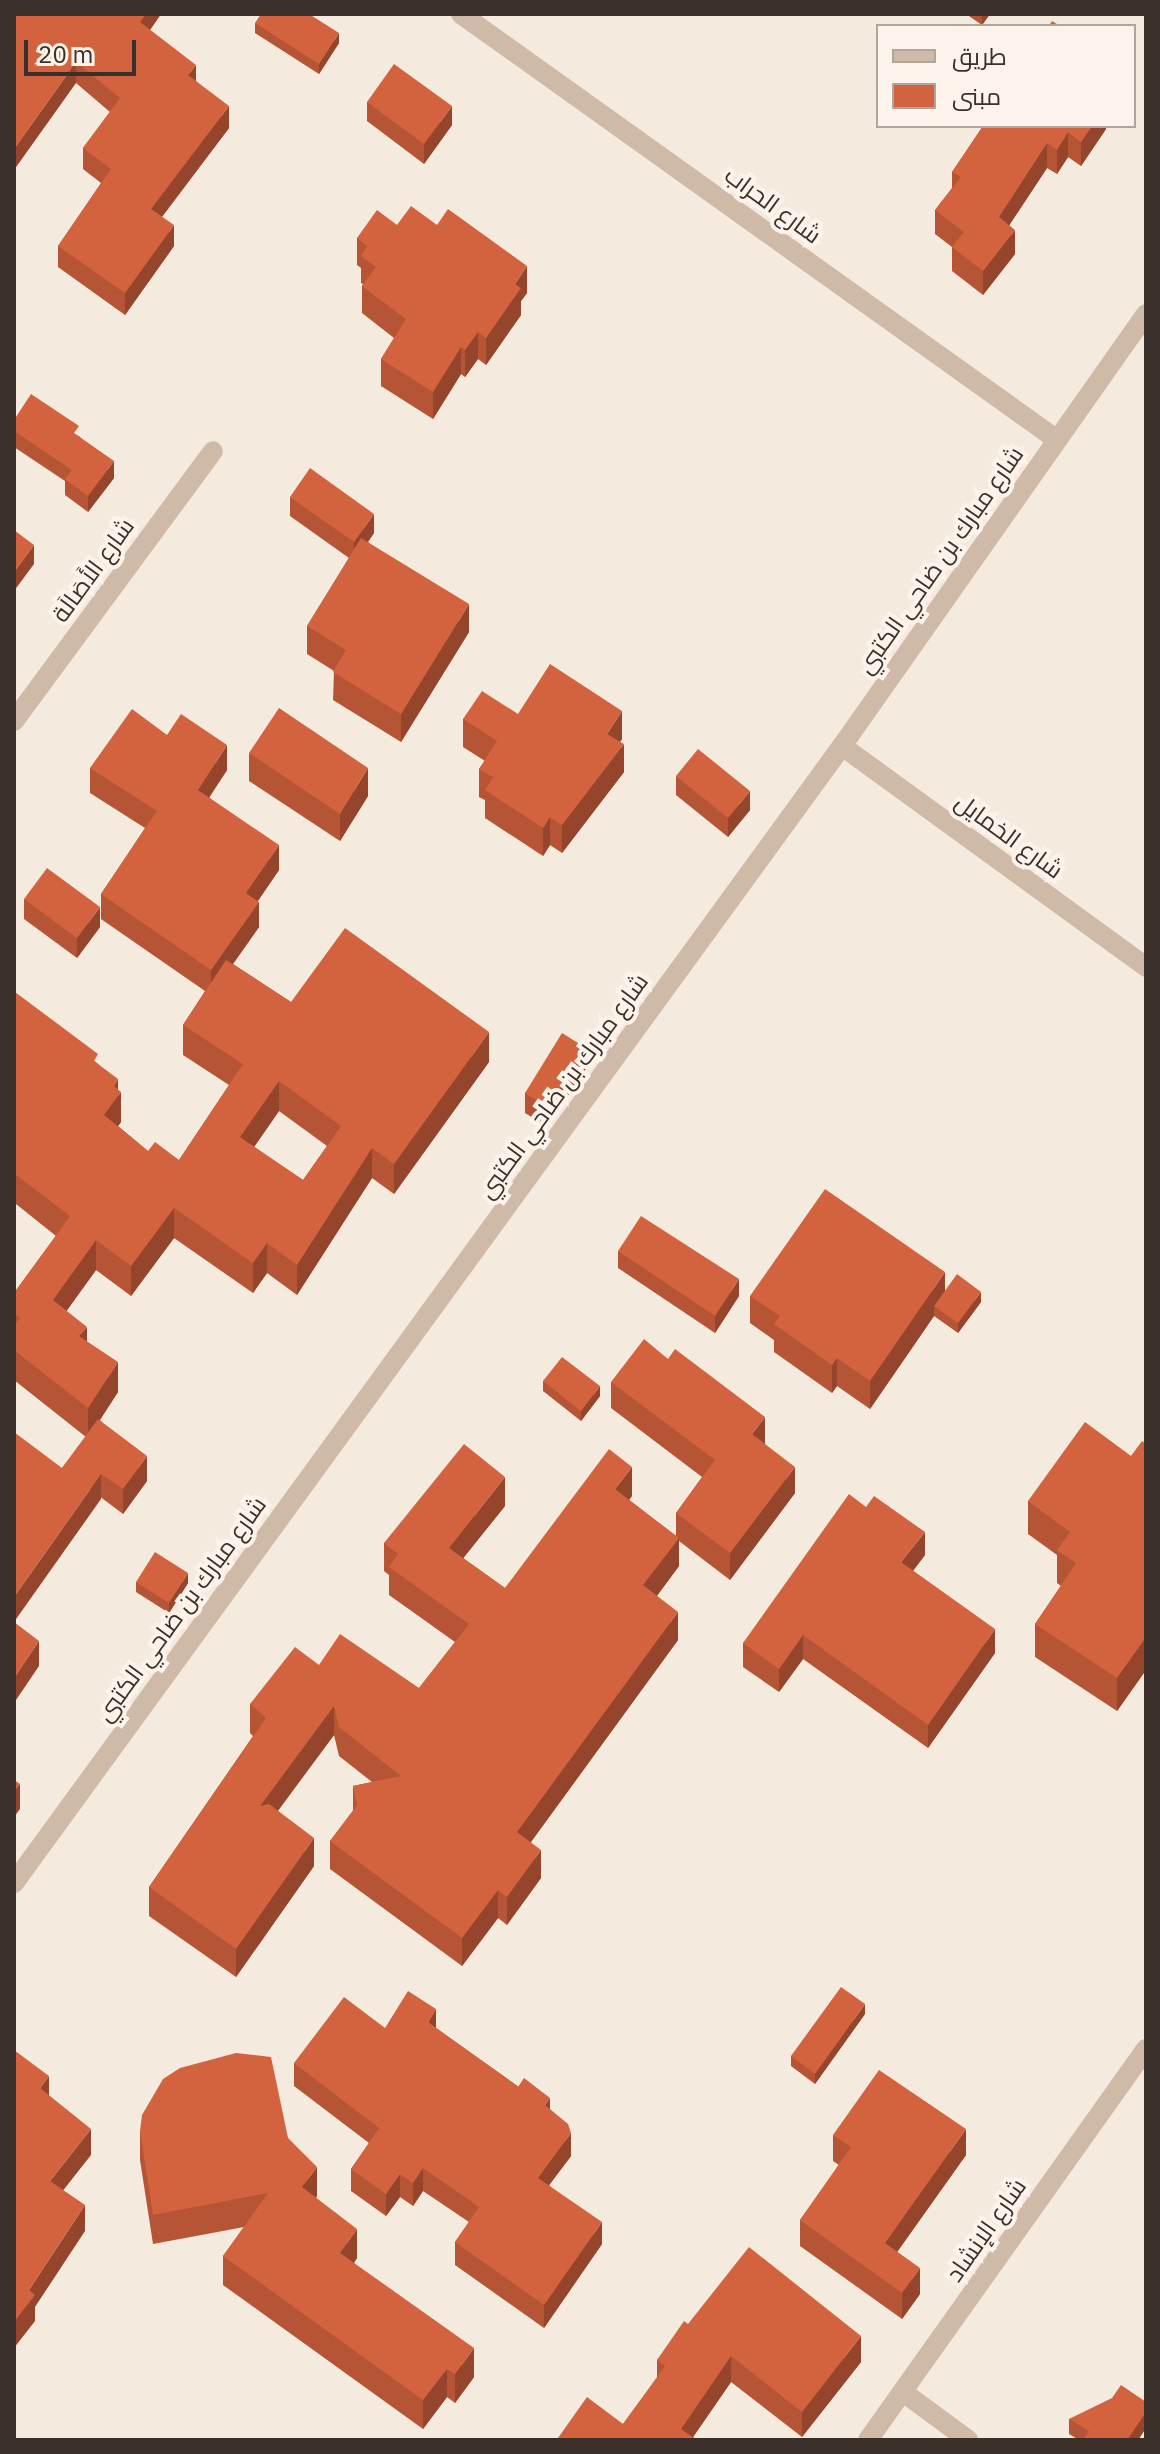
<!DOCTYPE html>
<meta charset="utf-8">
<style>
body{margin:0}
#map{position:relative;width:1160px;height:2454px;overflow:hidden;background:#f5eade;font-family:"IBM Plex Sans",Cairo,sans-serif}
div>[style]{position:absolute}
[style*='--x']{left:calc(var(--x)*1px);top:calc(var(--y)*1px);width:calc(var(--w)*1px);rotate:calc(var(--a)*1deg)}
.minor>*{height:20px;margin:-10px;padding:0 10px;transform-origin:10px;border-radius:10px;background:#cfbaa8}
.wall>*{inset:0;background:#b55535}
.shaded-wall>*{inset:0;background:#94452b}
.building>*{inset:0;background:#d3633e}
span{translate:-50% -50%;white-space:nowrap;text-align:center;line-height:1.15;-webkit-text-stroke:8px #fcf4eb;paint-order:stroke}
.street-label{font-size:24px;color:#3b2f29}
.frame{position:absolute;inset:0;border:16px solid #3b2f29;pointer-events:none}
.legend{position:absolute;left:876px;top:24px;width:260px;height:104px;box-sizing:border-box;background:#fcf4eb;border:2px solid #afa59d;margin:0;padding:10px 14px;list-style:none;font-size:24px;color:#3b2f29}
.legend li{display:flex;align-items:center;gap:16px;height:40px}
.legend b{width:40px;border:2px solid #afa59d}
.scale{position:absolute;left:24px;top:40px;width:112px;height:36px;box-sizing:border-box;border:4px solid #3b2f29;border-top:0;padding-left:10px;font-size:24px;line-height:28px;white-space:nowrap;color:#3b2f29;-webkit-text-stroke:6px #fcf4eb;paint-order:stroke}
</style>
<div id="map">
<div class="minor">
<div style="--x:461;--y:14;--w:731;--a:35.54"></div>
<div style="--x:14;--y:721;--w:335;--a:-53.6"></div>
<div style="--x:842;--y:746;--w:376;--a:36"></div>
<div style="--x:14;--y:1883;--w:1407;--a:-53.94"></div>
<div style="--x:842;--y:746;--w:528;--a:-54.87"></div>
<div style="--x:903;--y:2392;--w:81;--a:36.4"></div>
<div style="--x:868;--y:2440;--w:480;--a:-54.6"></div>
</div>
<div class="wall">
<div style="clip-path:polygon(14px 14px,161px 14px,150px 30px,196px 81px,229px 128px,162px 217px,174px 246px,125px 315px,58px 267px,58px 246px,101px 183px,83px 169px,83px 148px,110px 112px,76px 83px)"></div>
<div style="clip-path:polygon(966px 14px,990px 14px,982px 25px)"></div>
<div style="clip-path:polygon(255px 23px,339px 43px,319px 74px,255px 33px)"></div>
<div style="clip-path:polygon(367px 102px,452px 125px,424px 164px,367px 121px)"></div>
<div style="clip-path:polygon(983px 126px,1106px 126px,1106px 129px,1081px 166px,1068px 157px,1057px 174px,1047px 168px,1009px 225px,1015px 254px,983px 295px,952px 271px,952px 247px,935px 234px,935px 210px,952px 188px,952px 172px)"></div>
<div style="clip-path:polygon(397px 225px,527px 293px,521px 301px,521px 315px,486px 365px,478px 359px,465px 377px,461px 374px,433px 419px,381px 386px,381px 359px,394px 338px,362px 313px,362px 286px,363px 284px,361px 283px,361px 268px,357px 265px,357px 238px)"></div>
<div style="clip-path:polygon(14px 420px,79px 436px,114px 478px,88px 512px,65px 495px,65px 481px,14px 447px)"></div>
<div style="clip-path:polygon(290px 497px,374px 533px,368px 542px,469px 632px,401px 742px,333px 700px,334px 671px,307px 654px,307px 626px,349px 558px,290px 516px)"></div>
<div style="clip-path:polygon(518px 714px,622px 739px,620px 742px,624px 772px,562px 853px,550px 845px,543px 856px,485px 818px,485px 800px,479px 797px,479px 769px,485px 761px,463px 747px,463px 719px)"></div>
<div style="clip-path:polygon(evenodd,167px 735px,227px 770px,209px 797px,279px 870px,258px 901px,259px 927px,233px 964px,291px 1002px,489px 1062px,394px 1194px,372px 1178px,297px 1295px,267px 1273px,253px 1293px,174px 1238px,131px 1296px,96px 1270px,66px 1311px,118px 1392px,100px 1420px,147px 1481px,123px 1514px,62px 1468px,86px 1437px,14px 1380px,14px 1293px,56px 1236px,16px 1204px,14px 994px,98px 1064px,118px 1089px,121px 1122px,118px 1126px,148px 1151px,179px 1160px,229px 1085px,183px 1055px,183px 1025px,205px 991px,101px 919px,101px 894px,145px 828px,90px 793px,90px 768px,167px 735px,279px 1111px,327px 1146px,303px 1180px,254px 1147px,279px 1111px)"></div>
<div style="clip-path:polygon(249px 753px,368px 796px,340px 841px,249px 781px)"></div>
<div style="clip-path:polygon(676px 776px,750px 810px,728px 837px,676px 795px)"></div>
<div style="clip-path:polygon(24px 899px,100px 927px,77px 958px,24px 919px)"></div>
<div style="clip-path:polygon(586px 1068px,548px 1127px,525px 1113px,525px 1093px)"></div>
<div style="clip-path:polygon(618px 1251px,739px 1296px,715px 1333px,618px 1268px)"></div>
<div style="clip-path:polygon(945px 1291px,981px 1302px,958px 1333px,934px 1316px,870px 1409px,837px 1386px,832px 1393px,774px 1352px,774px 1340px,750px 1323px,750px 1296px)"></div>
<div style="clip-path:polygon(543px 1381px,600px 1396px,581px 1421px,543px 1391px)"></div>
<div style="clip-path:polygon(611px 1382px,765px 1444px,795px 1493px,730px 1580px,679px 1541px,679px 1566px,657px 1596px,678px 1640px,531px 1842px,541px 1878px,507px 1925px,498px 1918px,462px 1966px,330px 1869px,330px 1841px,353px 1811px,353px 1786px,372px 1782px,339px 1756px,334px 1735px,278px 1811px,314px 1866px,236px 1977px,149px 1916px,149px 1887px,253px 1736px,250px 1733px,250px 1704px,319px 1665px,419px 1688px,455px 1642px,389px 1595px,389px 1575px,384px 1571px,384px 1543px,505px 1506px,463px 1558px,505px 1588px,632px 1496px,629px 1500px,676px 1536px,676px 1513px,702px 1477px,611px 1408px)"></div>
<div style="clip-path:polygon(1146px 1444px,1146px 1670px,1117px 1711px,1035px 1657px,1035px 1624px,1061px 1586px,1057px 1583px,1057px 1555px,1028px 1534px,1028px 1501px,1131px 1456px)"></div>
<div style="clip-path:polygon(925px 1555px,913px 1571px,995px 1653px,928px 1748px,803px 1659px,779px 1692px,743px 1667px,743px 1643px)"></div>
<div style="clip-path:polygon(136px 1582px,188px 1583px,169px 1613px,136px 1592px)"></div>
<div style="clip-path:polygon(865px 2014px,815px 2084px,791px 2066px,791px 2056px)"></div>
<div style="clip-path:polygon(385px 2028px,436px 2028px,550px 2109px,571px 2156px,549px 2185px,602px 2244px,544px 2328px,455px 2265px,455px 2242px,469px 2222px,423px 2191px,413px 2206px,400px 2197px,386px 2216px,351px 2191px,351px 2169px,369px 2143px,294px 2086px,294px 2063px)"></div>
<div style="clip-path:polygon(140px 2131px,288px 2138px,317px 2196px,316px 2198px,357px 2258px,354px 2263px,474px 2377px,455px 2403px,447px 2397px,423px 2429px,223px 2285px,223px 2256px,244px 2227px,153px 2244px,140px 2160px)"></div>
<div style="clip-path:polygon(833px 2135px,966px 2155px,897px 2252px,920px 2294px,902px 2319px,800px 2246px,800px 2220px,839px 2165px,833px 2161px)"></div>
<div style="clip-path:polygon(688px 2324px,861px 2362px,802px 2437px,731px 2382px,693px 2437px,697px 2440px,558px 2440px,558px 2438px,623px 2424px,657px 2378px,657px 2360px)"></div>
<div style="clip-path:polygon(1146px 2402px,1146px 2428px,1138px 2440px,1079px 2440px,1069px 2434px,1069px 2419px)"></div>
</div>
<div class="shaded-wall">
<div style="clip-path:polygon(146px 14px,161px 14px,140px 44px,140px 22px)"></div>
<div style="clip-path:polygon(982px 14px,990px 14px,982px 25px)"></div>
<div style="clip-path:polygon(339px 33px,339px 43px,319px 74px,319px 64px)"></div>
<div style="clip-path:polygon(76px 62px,76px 83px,14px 170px,14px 149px)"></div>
<div style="clip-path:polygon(196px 65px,196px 87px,188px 75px)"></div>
<div style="clip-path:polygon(229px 106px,229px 128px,151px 231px,151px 209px)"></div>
<div style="clip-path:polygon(452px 106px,452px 125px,424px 164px,424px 144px)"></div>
<div style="clip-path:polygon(1092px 126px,1106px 126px,1106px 129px,1081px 166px,1081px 142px)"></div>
<div style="clip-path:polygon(1068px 132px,1068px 157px,1057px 174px,1057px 150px)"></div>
<div style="clip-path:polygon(1047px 143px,1047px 168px,999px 241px,999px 217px)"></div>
<div style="clip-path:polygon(174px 225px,174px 246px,125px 315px,125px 293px)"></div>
<div style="clip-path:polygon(1015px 230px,1015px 254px,983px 295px,983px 271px)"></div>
<div style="clip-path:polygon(527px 266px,527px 293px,521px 301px,521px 315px,486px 365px,486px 338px,515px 284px)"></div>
<div style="clip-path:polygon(478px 332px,478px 359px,465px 377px,465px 350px)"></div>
<div style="clip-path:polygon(461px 347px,461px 374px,433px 419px,433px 392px)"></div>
<div style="clip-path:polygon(114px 461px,114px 478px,88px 512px,88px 496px)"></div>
<div style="clip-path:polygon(374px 514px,374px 533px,354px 561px,354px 542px)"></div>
<div style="clip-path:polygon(34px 545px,34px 564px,14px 591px,14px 572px)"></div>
<div style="clip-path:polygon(469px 604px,469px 632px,401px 742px,401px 714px)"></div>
<div style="clip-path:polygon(622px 711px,622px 739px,607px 761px,607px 734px)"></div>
<div style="clip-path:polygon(624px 744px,624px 772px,562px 853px,562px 825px)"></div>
<div style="clip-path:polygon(227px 745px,227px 770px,198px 815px,198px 790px)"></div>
<div style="clip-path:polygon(368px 768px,368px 796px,340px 841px,340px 814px)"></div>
<div style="clip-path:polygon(750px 791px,750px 810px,728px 837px,728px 818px)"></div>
<div style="clip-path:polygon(550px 817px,550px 845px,543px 856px,543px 828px)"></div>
<div style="clip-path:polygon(279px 845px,279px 870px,246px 918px,246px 893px)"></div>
<div style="clip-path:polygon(259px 902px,259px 927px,211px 995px,211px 970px)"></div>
<div style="clip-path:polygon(100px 907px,100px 927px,77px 958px,77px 938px)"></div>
<div style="clip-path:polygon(489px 1032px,489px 1062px,394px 1194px,394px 1164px)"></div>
<div style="clip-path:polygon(586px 1048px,586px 1068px,548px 1127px,548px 1108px)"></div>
<div style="clip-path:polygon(118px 1079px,118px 1096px,121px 1092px,121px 1122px,104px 1145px,104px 1115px,114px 1086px)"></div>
<div style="clip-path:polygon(279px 1081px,279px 1111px,240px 1167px,240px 1137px)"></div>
<div style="clip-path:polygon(372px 1148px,372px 1178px,297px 1295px,297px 1265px)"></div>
<div style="clip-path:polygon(16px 1175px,16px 1204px,14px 1207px,14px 1177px)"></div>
<div style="clip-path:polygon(174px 1208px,174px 1238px,131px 1296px,131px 1266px)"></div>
<div style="clip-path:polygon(96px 1240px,96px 1270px,53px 1330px,53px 1300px)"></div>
<div style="clip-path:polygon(267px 1243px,267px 1273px,253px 1293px,253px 1263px)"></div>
<div style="clip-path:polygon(945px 1272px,945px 1300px,934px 1306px,934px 1316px,870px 1409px,870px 1381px)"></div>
<div style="clip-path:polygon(739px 1279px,739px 1296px,715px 1333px,715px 1316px)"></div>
<div style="clip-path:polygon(981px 1292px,981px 1302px,958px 1333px,958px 1323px)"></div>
<div style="clip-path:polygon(87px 1327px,87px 1357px,79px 1336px)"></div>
<div style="clip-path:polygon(837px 1358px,837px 1386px,832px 1393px,832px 1365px)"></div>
<div style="clip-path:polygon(118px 1362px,118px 1392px,88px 1438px,88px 1408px)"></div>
<div style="clip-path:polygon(600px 1386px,600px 1396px,581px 1421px,581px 1411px)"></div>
<div style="clip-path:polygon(765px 1417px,765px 1444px,752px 1461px,752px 1434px)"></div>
<div style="clip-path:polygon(147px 1456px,147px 1481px,123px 1514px,123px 1489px)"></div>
<div style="clip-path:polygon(632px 1467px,632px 1496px,615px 1518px,615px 1489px)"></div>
<div style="clip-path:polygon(795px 1467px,795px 1493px,730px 1580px,730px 1553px)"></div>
<div style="clip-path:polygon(101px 1474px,101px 1499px,14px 1622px,14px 1597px)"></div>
<div style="clip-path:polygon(505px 1477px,505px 1506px,449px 1576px,449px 1548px)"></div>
<div style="clip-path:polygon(925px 1532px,925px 1555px,901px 1586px,901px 1562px)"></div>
<div style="clip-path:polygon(679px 1538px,679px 1566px,643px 1614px,643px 1585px)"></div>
<div style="clip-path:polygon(188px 1573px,188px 1583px,169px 1613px,169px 1603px)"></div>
<div style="clip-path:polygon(678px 1612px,678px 1640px,517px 1861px,517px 1832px)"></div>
<div style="clip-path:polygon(995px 1629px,995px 1653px,928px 1748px,928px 1725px)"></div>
<div style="clip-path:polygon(803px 1635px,803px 1659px,779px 1692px,779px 1669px)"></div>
<div style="clip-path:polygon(1146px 1637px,1146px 1670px,1117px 1711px,1117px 1678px)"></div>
<div style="clip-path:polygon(39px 1641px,39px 1666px,14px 1703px,14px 1678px)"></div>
<div style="clip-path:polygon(334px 1706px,334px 1735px,260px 1834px,260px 1806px)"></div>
<div style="clip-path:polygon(20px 1784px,20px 1809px,14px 1817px,14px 1791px)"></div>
<div style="clip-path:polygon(314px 1838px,314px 1866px,236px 1977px,236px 1949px)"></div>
<div style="clip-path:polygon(541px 1850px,541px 1878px,507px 1925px,507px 1897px)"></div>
<div style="clip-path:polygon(498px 1890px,498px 1918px,462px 1966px,462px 1938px)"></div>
<div style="clip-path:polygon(865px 2004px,865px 2014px,815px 2084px,815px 2074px)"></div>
<div style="clip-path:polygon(436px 2009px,436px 2032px,428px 2022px)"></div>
<div style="clip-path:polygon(49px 2076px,49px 2102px,40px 2088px)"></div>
<div style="clip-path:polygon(550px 2098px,550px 2120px,545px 2105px)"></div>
<div style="clip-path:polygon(91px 2129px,91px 2155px,50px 2207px,50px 2181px)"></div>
<div style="clip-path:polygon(966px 2129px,966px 2155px,885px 2269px,885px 2243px)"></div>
<div style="clip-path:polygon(571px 2133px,571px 2156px,538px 2200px,538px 2178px)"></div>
<div style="clip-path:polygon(317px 2167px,317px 2196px,302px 2215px,302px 2187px)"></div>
<div style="clip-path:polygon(423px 2168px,423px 2191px,413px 2206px,413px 2183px)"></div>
<div style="clip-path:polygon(400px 2174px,400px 2197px,386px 2216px,386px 2194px)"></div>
<div style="clip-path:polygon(85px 2205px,85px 2231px,35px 2307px,35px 2321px,14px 2348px,14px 2322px,29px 2290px)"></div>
<div style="clip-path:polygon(602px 2222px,602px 2244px,544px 2328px,544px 2305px)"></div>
<div style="clip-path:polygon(357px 2229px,357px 2258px,340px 2282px,340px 2253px)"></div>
<div style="clip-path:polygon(920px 2268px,920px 2294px,902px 2319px,902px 2293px)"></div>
<div style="clip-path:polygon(861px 2336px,861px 2362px,802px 2437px,802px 2412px)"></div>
<div style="clip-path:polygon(474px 2348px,474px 2377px,455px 2403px,455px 2374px)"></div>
<div style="clip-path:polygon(731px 2356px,731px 2382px,691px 2440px,681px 2429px)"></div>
<div style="clip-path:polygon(447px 2369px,447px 2397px,423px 2429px,423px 2400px)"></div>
<div style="clip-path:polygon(1146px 2412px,1146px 2428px,1138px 2440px,1127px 2440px)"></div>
</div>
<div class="building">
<div style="clip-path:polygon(14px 14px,146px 14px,140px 22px,196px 65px,188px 75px,229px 106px,151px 209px,174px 225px,125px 293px,58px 246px,111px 169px,83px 148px,120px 98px,76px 62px,14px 149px)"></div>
<div style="clip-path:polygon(261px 14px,309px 14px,339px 33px,319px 64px,255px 23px)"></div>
<div style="clip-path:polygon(1052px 21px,1060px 26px,1049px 26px)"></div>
<div style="clip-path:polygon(394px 64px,452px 106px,424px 144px,367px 102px)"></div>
<div style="clip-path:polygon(983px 126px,1092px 126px,1081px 142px,1068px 132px,1057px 150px,1047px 143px,999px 217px,1015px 230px,983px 271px,952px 247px,964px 232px,935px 210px,961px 177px,952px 172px)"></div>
<div style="clip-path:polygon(411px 206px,437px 225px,448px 209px,527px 266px,515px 284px,521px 288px,486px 338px,478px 332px,465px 350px,461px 347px,433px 392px,381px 359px,406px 319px,362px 286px,376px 267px,361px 256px,367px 246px,357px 238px,377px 210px,397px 225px)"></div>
<div style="clip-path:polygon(31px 394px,79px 426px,74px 433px,114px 461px,88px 496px,65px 479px,72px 470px,14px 431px,14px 420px)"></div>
<div style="clip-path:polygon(310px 468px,374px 514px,354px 542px,290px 497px)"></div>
<div style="clip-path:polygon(14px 530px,34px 545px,14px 572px)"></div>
<div style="clip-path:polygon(361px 538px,469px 604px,401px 714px,333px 672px,346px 650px,307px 626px)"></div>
<div style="clip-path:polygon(550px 664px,622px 711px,607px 734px,624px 744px,562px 825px,550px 817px,543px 828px,485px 790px,493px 777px,479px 769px,497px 741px,463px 719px,482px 691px,518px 714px)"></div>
<div style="clip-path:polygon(279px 708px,368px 768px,340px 814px,249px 753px)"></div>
<div style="clip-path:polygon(132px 709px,167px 735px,181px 714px,227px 745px,198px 790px,279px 845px,246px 893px,259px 902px,211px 970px,101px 894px,157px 811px,90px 768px)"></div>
<div style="clip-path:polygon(698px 749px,750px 791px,728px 818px,676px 776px)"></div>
<div style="clip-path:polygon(47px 868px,100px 907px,77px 938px,24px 899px)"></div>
<div style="clip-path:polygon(evenodd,345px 928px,489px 1032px,394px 1164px,372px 1148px,297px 1265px,267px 1243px,253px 1263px,174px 1208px,131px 1266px,96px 1240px,53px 1300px,87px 1327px,79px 1336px,118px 1362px,88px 1408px,14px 1350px,14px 1326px,20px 1318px,14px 1313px,14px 1293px,70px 1216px,16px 1175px,14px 1177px,14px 994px,15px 992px,98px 1054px,94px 1061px,118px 1079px,114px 1086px,121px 1092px,104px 1115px,148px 1151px,155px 1142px,179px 1160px,243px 1064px,183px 1025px,226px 960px,291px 1002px,345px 928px,279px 1081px,341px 1126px,303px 1180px,240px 1137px,279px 1081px)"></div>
<div style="clip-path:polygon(562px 1033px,586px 1048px,548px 1108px,525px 1093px)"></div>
<div style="clip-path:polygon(825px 1189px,945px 1272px,870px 1381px,837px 1358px,832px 1365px,774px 1324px,780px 1316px,750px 1296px)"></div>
<div style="clip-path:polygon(641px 1216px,739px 1279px,715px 1316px,618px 1251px)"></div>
<div style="clip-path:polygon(957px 1274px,981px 1292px,958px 1323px,934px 1306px)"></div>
<div style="clip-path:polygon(644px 1339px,668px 1359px,675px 1349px,765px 1417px,752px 1434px,795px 1467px,730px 1553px,676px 1513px,715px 1460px,611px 1382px)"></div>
<div style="clip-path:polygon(562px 1357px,600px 1386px,581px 1411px,543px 1381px)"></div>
<div style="clip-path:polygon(98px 1419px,147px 1456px,123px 1489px,101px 1474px,14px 1597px,14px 1432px,62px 1468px)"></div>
<div style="clip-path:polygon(1085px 1422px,1131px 1456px,1142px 1441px,1146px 1444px,1146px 1637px,1117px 1678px,1035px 1624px,1076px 1563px,1057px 1550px,1070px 1532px,1028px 1501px)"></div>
<div style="clip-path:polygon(464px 1444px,505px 1477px,449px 1548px,505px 1588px,609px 1449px,632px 1467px,615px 1489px,679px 1538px,643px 1585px,678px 1612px,517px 1832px,541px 1850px,507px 1897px,498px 1890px,462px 1938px,330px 1841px,357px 1805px,353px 1786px,401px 1776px,339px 1727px,334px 1706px,260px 1806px,269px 1804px,314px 1838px,236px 1949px,149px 1887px,266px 1718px,250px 1704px,295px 1647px,319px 1665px,340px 1634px,419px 1688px,469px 1624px,389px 1567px,398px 1554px,384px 1543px)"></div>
<div style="clip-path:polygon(849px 1494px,866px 1507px,874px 1496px,925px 1532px,901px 1562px,995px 1629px,928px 1725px,803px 1635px,779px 1669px,743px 1643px)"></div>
<div style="clip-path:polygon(155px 1552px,188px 1573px,169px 1603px,136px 1582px)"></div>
<div style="clip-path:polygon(14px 1622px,39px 1641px,14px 1678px)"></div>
<div style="clip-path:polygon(14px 1780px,20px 1784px,14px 1791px)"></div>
<div style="clip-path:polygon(841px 1987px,865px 2004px,815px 2074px,791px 2056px)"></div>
<div style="clip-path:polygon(408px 1991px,436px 2009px,428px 2022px,518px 2087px,524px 2078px,550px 2098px,545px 2105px,568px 2124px,571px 2133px,538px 2178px,602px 2222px,544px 2305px,455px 2242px,479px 2207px,423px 2168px,413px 2183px,400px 2174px,386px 2194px,351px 2169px,379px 2128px,294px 2063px,344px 1997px,385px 2028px)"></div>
<div style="clip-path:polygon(14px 2050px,49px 2076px,40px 2088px,91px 2129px,50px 2181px,85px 2205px,29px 2290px,35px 2295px,14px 2322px)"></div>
<div style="clip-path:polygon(236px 2053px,271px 2057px,288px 2138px,317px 2167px,302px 2187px,357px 2229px,340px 2253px,474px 2348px,455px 2374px,447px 2369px,423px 2400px,223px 2256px,268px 2193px,153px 2215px,140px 2131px,142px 2115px,163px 2079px,180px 2068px)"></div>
<div style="clip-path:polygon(879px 2070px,966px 2129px,885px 2243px,920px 2268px,902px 2293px,800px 2220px,851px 2147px,833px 2135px)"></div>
<div style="clip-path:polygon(749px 2247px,861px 2336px,802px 2412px,731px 2356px,681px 2429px,697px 2440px,561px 2440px,558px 2438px,587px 2397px,623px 2424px,665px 2366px,657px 2360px,684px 2321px,688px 2324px)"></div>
<div style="clip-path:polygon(1121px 2385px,1146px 2402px,1146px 2412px,1127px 2440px,1083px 2440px,1089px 2431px,1069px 2419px,1112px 2398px)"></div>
</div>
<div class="street-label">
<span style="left:773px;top:205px;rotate:36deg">شارع الحراب</span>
<span style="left:940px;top:560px;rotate:-55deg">شارع مبارك بن ضاحي الكتبي</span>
<span style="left:93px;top:570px;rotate:-54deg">شارع الأَصَالَة</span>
<span style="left:1009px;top:836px;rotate:36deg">شارع الخمايل</span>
<span style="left:563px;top:1086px;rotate:-54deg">شارع مبارك بن ضاحي الكتبي</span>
<span style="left:181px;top:1609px;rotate:-54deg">شارع مبارك بن ضاحي الكتبي</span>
<span style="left:986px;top:2230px;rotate:-55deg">شارع الإنشاد</span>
</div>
<div class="frame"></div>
<ul class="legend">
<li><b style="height:10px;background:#cfbaa8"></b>طريق</li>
<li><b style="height:22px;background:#d3633e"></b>مبنى</li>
</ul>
<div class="scale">20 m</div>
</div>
